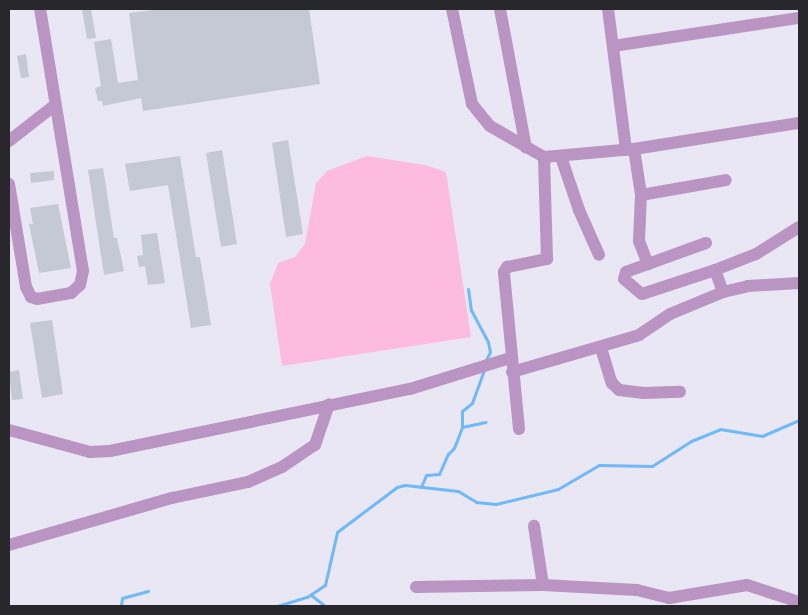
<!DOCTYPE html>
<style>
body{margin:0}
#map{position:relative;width:808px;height:615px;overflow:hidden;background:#e9e7f3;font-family:Montserrat,sans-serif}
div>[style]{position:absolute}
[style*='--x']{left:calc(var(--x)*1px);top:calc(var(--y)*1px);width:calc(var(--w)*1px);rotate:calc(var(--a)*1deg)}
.green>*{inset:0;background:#fcbbdf}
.stream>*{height:3px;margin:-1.5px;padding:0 1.5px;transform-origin:1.5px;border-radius:1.5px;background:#6fb9f8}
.building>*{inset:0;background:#c5c9d4}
.minor>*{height:12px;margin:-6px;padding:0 6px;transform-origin:6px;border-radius:6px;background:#ba94c3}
span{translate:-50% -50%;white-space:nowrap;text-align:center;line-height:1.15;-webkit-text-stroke:5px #e9e7f3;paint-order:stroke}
.frame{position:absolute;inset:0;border:10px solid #28272b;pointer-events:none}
</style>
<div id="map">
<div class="green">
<div style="clip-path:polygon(367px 156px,425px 165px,446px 172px,471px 337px,282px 366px,270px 284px,278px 263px,295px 257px,305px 244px,316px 183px,327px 171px)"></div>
</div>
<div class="stream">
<div style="--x:468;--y:289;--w:21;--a:82"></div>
<div style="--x:471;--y:310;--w:36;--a:62"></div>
<div style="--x:488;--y:342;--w:10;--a:79"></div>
<div style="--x:490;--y:352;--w:11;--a:117"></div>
<div style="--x:462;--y:427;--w:16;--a:-90"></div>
<div style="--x:462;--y:411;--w:13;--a:-39"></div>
<div style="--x:472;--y:403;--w:35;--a:-70"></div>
<div style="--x:421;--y:487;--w:13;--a:-67"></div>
<div style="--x:426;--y:475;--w:13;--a:-4"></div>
<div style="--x:439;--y:474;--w:22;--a:-66"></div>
<div style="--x:448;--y:454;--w:8;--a:-45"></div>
<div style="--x:454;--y:448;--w:22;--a:-69"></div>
<div style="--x:462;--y:427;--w:24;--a:-12"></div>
<div style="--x:311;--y:595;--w:18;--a:38"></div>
<div style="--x:121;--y:606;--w:8;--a:-83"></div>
<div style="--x:122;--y:598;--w:27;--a:-15"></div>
<div style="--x:181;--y:606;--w:26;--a:0"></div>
<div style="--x:277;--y:606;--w:31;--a:-17"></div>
<div style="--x:307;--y:597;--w:22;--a:-34"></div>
<div style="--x:325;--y:585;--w:54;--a:-77.2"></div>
<div style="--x:337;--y:532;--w:75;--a:-36.9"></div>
<div style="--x:397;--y:487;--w:8;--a:-14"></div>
<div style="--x:405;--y:485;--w:53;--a:6.5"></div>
<div style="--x:458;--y:491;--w:21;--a:31"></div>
<div style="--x:476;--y:502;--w:20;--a:6"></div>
<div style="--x:496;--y:504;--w:64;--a:-13.6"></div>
<div style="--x:558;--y:489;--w:48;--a:-30.3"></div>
<div style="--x:599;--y:465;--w:53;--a:1.1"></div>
<div style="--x:652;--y:466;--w:46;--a:-32.7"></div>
<div style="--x:691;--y:441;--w:31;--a:-22"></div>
<div style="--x:720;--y:429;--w:43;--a:9.5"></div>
<div style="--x:762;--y:436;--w:40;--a:-23.4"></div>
</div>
<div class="building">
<div style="clip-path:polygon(82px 9px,91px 9px,96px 38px,87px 39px)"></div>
<div style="clip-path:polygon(160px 9px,309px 9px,320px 84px,143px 111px,141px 98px,103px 106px,102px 101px,98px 101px,95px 88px,101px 86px,94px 42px,111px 39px,118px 83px,138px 80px,129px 13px)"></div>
<div style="clip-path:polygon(26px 54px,29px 77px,21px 78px,17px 56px)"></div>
<div style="clip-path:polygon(288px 140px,303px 234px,286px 237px,272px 143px)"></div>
<div style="clip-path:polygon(222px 150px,237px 244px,221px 247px,206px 153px)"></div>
<div style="clip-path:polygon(180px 156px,196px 257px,200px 257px,211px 325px,191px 328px,168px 185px,130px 191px,125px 164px)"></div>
<div style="clip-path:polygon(103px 168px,114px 238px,117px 238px,124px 271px,104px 275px,88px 170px)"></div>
<div style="clip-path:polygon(54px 171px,54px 180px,31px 183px,30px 173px)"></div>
<div style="clip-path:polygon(58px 204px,71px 268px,39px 273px,29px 224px,33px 224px,30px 208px)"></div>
<div style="clip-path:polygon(157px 233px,165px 283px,148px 285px,145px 266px,139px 267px,137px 256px,143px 255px,141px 235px)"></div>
<div style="clip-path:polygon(52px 320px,63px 394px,42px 398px,30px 323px)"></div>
<div style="clip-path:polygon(19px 370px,23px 399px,12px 400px,9px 372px)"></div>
</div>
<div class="minor">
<div style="--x:452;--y:9;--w:97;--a:78.1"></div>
<div style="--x:472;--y:104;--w:28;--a:51"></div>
<div style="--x:490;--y:126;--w:62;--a:29.9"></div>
<div style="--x:544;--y:157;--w:90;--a:-5.1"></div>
<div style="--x:634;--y:149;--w:167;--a:-9"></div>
<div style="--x:500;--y:9;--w:141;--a:79.4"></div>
<div style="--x:608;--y:9;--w:142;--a:82.7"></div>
<div style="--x:613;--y:46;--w:188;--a:-8.6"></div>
<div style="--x:9;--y:141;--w:58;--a:-38"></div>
<div style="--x:634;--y:149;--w:47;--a:81.3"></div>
<div style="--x:641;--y:195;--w:46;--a:92.5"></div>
<div style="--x:639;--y:241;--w:25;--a:69"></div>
<div style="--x:561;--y:157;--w:56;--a:71.2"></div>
<div style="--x:579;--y:210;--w:49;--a:66"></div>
<div style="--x:9;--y:184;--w:104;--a:80.6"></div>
<div style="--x:26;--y:287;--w:11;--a:63"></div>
<div style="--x:31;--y:297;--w:6;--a:18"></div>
<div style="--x:37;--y:299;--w:35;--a:-10"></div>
<div style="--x:71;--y:293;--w:12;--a:-42"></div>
<div style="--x:80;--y:285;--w:14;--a:-78"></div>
<div style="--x:83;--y:271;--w:266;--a:-99.3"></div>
<div style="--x:641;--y:195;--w:86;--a:-10"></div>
<div style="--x:706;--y:243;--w:85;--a:160.1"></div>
<div style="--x:626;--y:272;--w:7;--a:106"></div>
<div style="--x:624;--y:279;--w:23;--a:40"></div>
<div style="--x:642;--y:294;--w:77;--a:-18.2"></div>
<div style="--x:723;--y:292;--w:23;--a:-110"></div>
<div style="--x:715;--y:270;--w:44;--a:-21.3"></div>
<div style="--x:756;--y:254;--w:51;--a:-32.1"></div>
<div style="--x:601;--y:348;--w:37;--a:73"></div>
<div style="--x:612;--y:383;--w:10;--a:45"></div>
<div style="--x:619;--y:390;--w:25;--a:7"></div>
<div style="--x:644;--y:393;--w:36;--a:-2"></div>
<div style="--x:512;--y:372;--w:132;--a:-16.2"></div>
<div style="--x:639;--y:335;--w:37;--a:-34"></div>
<div style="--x:670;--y:314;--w:57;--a:-22.5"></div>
<div style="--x:723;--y:292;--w:26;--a:-13"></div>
<div style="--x:748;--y:286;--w:51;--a:-3.4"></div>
<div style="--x:519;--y:429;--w:158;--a:-95.5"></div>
<div style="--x:504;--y:272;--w:6;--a:-59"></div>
<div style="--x:507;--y:267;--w:41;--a:-11.3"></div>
<div style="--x:547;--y:259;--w:102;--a:-91.7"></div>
<div style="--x:9;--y:430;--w:84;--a:15.2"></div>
<div style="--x:90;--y:452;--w:20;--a:-3"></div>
<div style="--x:110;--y:451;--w:306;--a:-11.7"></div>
<div style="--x:410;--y:389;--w:105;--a:-17.2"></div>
<div style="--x:9;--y:545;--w:170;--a:-16.1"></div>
<div style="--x:172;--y:498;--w:78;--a:-11.9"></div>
<div style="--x:248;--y:482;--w:37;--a:-24"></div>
<div style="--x:282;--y:467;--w:40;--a:-34"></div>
<div style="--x:315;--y:445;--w:43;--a:-71.1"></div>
<div style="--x:543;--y:585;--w:94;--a:3"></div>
<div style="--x:637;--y:590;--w:33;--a:14"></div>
<div style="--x:669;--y:598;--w:79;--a:-9.5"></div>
<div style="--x:747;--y:585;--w:55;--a:18.1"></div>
<div style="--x:416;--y:587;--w:127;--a:-0.9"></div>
<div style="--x:543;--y:585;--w:60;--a:-98.7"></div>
</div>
<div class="frame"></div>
</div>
